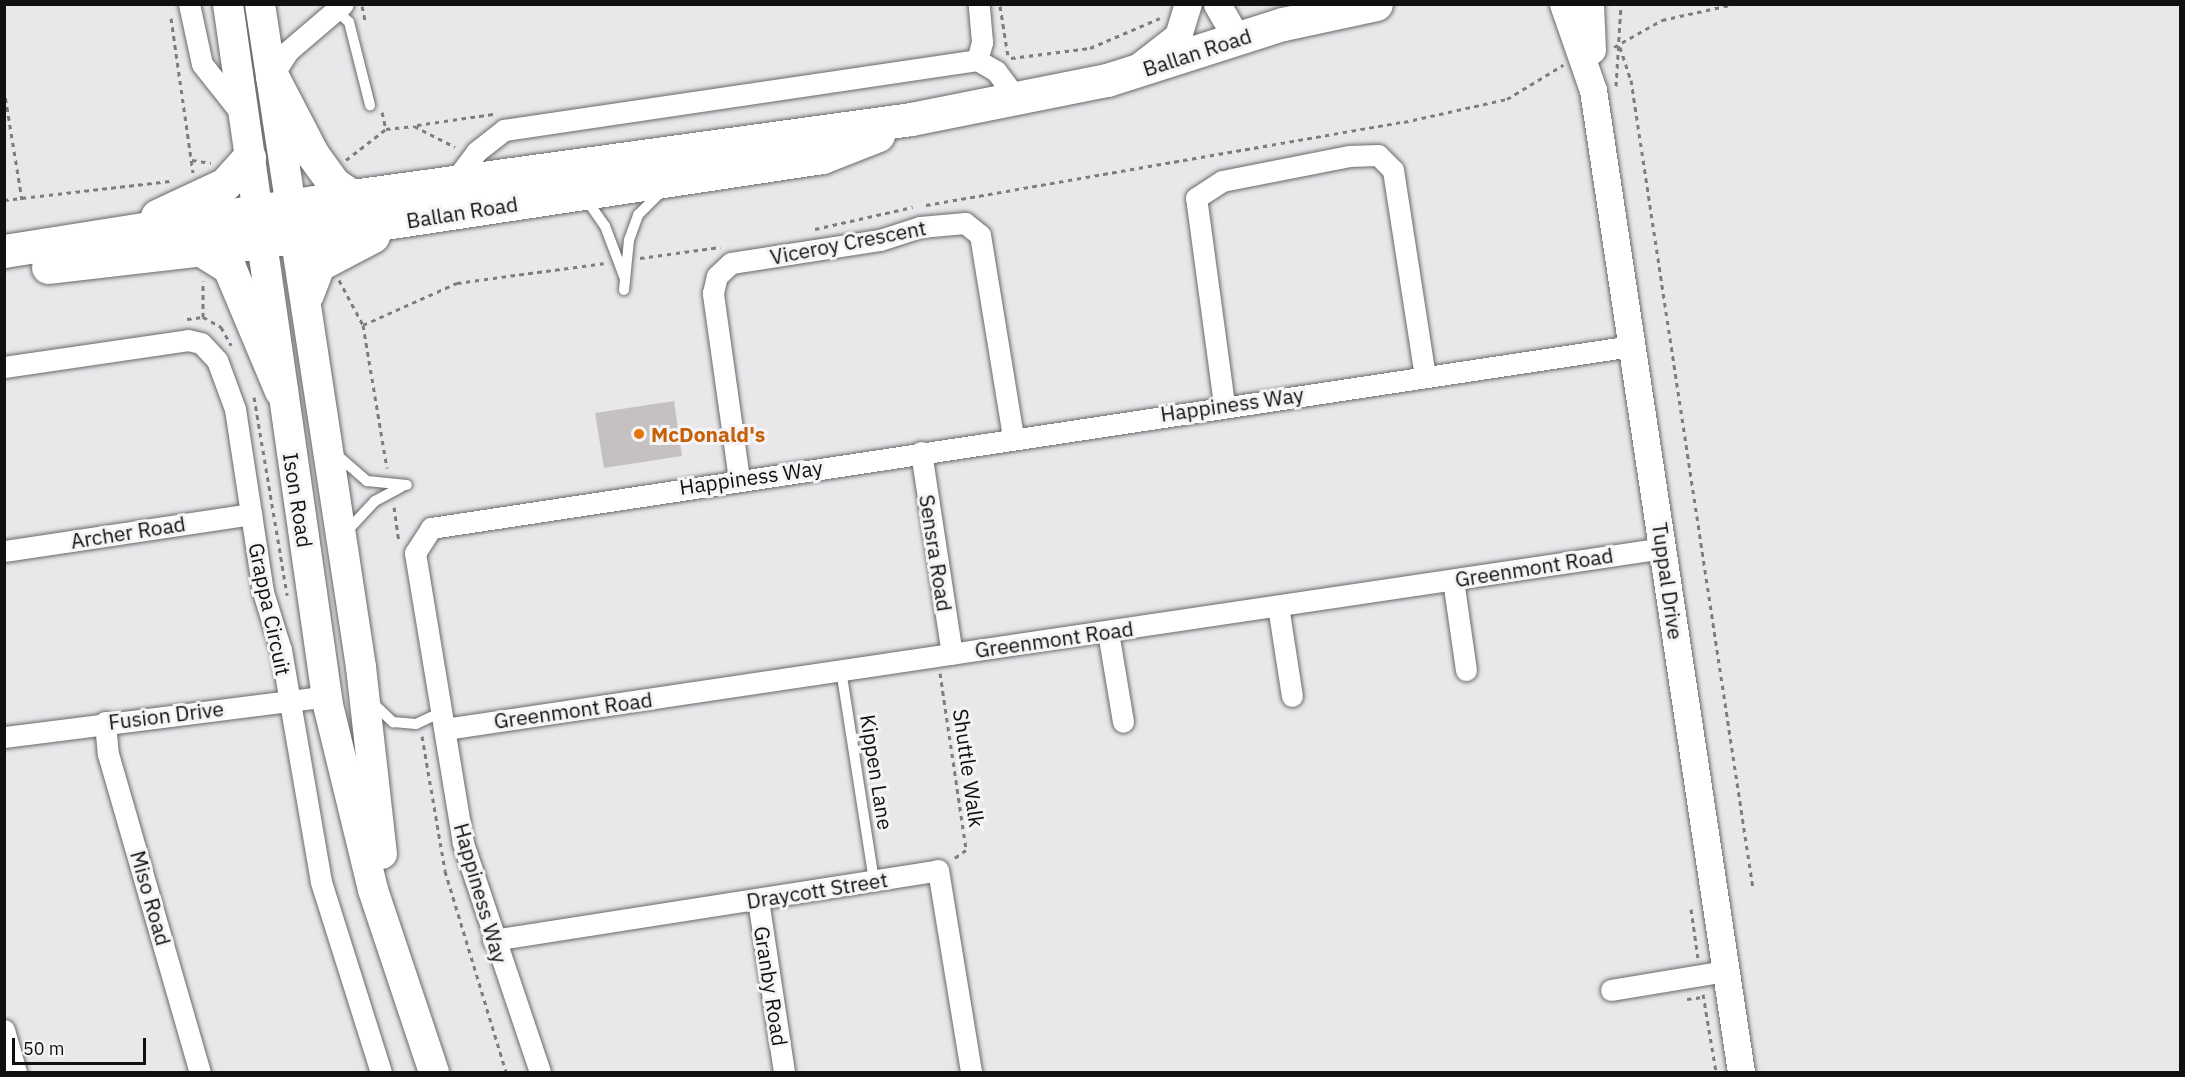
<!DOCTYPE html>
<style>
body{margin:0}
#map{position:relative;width:2185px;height:1077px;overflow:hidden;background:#e8e7ea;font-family:"IBM Plex Sans",sans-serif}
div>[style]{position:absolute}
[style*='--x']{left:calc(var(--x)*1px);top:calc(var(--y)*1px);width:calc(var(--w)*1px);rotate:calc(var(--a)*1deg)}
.building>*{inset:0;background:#c5c1c0}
.path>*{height:3px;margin-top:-1.5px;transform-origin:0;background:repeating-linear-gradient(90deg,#7d7c7e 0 4.5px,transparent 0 9px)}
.roads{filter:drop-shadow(0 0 2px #69686a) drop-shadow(0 0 2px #69686a)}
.service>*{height:10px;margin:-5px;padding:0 5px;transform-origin:5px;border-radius:5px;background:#fff}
.minor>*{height:21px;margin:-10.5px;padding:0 10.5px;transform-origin:10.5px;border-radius:10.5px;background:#fff}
.tertiary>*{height:27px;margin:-13.5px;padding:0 13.5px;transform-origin:13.5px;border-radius:13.5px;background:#fff}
.secondary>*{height:30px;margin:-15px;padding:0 15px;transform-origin:15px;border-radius:15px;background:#fff}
.primary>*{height:33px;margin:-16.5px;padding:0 16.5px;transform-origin:16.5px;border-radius:16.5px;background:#fff}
.dots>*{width:16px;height:16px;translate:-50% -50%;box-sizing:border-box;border:3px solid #f6f4f7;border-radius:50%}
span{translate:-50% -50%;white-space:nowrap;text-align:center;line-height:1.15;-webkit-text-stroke:6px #f6f4f7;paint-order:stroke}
.street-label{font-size:21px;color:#111011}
.food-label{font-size:21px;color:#c56008;font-weight:700}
.left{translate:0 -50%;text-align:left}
.frame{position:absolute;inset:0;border:6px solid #111011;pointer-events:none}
.scale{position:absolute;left:12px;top:1038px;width:134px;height:27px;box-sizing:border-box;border:3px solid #111011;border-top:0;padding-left:8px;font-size:18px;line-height:21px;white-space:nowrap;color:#111011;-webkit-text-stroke:4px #f6f4f7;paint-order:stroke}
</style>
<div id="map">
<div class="building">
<div style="clip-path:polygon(674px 401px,682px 456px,604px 468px,595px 413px)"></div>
</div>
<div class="path">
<div style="--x:362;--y:6;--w:14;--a:78"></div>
<div style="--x:1000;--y:6;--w:51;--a:80.9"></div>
<div style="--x:171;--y:18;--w:156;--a:81.9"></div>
<div style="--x:1614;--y:47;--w:55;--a:-29.4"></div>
<div style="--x:1662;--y:20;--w:74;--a:-12.5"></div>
<div style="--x:1620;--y:47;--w:35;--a:72"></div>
<div style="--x:1631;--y:80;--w:818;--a:81.42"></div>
<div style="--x:1011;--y:58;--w:80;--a:-7.2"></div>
<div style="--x:1090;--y:48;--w:76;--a:-23.2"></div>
<div style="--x:1616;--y:86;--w:82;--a:-86.5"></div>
<div style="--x:4;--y:89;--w:112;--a:80.8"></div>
<div style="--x:382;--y:112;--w:17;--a:77"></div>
<div style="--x:417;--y:125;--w:77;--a:-8.2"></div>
<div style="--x:192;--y:160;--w:19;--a:9"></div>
<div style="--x:346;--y:160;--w:51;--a:-37.8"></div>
<div style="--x:386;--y:129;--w:28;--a:-6"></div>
<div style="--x:414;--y:126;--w:46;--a:27.1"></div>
<div style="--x:4;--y:200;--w:167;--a:-6.5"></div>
<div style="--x:926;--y:205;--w:485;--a:-9.9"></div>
<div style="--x:1404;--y:122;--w:106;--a:-12.6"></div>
<div style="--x:1507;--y:99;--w:66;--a:-31.3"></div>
<div style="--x:815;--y:229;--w:100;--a:-12.7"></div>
<div style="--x:640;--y:258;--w:81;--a:-7.8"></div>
<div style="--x:339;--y:280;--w:51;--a:61.9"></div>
<div style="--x:363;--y:325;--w:103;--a:-24.1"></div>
<div style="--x:457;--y:283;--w:148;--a:-7.7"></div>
<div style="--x:203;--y:317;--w:36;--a:-90"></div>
<div style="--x:187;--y:319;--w:16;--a:-7"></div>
<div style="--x:203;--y:317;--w:21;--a:29"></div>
<div style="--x:221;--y:327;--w:21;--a:61"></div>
<div style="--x:363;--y:325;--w:145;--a:80.5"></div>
<div style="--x:254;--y:397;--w:201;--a:80.5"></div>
<div style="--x:394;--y:507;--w:35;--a:82"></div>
<div style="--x:940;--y:673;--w:179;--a:81.6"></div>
<div style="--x:966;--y:850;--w:16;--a:145"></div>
<div style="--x:422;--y:736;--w:137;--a:80.3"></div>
<div style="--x:445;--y:871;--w:210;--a:73.1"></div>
<div style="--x:1691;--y:909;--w:49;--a:81.9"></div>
<div style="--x:1703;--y:994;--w:79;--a:80.5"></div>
<div style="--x:1687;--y:999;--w:16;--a:-7"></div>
</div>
<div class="roads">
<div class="service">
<div style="--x:339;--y:13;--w:13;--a:42"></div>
<div style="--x:349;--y:22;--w:86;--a:75.8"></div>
<div style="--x:586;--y:199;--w:33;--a:55"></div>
<div style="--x:605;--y:226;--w:57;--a:69.3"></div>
<div style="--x:624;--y:290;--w:50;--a:-84.3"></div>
<div style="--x:629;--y:240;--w:27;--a:-70"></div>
<div style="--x:638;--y:215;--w:37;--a:-45"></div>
<div style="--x:337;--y:455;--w:40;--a:41"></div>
<div style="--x:367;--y:481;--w:40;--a:5.7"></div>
<div style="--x:347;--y:531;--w:41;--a:-47"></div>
<div style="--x:375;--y:501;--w:30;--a:-28"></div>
<div style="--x:841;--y:670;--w:214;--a:81.1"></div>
<div style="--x:373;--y:703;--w:28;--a:44"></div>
<div style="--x:393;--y:722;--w:23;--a:5"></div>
<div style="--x:416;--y:724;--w:29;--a:-25"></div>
</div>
<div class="minor">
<div style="--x:189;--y:4;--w:61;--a:77.8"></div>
<div style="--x:202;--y:64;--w:68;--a:51.6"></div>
<div style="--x:977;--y:60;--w:19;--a:-74"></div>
<div style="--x:982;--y:42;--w:38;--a:-95"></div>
<div style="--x:272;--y:76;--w:30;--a:-57"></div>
<div style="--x:288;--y:51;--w:72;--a:-40.5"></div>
<div style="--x:453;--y:183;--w:39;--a:-53"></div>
<div style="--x:476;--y:152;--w:36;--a:-38"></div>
<div style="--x:504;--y:130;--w:478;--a:-8.4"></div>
<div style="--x:977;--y:60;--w:22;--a:30"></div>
<div style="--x:996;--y:71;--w:35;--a:53"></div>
<div style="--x:4;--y:367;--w:186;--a:-8.3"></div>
<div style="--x:188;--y:340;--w:13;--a:13"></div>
<div style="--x:201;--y:343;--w:23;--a:47"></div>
<div style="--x:217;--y:360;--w:52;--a:69.8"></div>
<div style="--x:235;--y:409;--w:185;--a:81.3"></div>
<div style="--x:263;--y:592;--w:61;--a:72.8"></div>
<div style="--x:281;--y:650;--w:235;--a:80.2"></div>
<div style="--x:321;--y:882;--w:199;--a:72.5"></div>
<div style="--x:1224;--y:404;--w:208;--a:-97.7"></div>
<div style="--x:1196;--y:198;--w:31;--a:-33"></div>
<div style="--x:1222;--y:181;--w:129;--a:-11.1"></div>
<div style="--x:1349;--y:156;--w:29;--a:-2"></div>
<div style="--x:1378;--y:155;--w:21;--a:45"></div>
<div style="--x:1393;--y:170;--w:208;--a:81.2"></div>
<div style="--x:921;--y:452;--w:204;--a:81.3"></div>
<div style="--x:739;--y:479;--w:188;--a:-98"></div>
<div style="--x:713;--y:293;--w:17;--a:-77"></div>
<div style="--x:717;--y:276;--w:19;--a:-43"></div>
<div style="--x:731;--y:263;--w:151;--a:-8.8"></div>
<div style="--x:880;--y:240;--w:42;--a:-18"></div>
<div style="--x:920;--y:227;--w:45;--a:-5.1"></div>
<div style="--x:965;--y:223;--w:19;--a:39"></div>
<div style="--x:980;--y:235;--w:205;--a:80.7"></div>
<div style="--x:4;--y:551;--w:250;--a:-8.5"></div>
<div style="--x:1453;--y:580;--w:91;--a:81.8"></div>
<div style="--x:1278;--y:606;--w:91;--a:81.2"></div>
<div style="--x:1108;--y:632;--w:91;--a:80.5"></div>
<div style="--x:105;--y:722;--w:32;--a:85"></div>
<div style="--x:108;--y:754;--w:331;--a:73.9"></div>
<div style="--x:445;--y:729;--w:1231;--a:-8.45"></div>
<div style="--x:4;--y:737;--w:326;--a:-7.2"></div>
<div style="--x:758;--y:900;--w:174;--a:81.4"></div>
<div style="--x:493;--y:940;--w:450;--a:-8.9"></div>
<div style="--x:938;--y:870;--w:205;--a:80.7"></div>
<div style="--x:1611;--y:990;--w:117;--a:-9.4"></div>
<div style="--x:4;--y:1030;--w:44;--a:74.1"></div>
<div style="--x:540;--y:1072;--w:242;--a:-108.6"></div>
<div style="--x:463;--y:843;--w:294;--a:-99.4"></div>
<div style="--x:415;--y:553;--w:30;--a:-57"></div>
<div style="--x:431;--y:528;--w:1215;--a:-8.62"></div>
</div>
<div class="tertiary">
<div style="--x:1217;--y:4;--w:40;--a:60.3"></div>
<div style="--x:1563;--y:4;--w:91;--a:70.8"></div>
<div style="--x:1593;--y:90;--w:993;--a:81.43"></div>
<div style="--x:1590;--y:4;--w:46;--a:87.5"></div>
<div style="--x:1142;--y:64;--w:46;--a:-37.9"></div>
<div style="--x:1178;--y:36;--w:34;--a:-73"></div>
</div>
<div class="secondary">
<div style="--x:228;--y:4;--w:708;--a:81.88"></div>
<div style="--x:328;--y:705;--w:190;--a:76.3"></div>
<div style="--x:373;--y:890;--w:192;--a:71.5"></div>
<div style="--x:260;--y:4;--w:671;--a:81.34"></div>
<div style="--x:361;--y:667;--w:188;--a:83.6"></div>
</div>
<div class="primary">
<div style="--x:272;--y:76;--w:89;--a:62.6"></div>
<div style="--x:313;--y:155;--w:36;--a:54"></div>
<div style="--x:334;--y:184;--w:22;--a:34"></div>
<div style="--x:157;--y:216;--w:75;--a:-25.2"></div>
<div style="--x:225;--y:184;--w:36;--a:-48"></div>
<div style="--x:4;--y:251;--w:352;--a:-9"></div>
<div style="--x:352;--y:196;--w:564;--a:-7.84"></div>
<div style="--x:911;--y:119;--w:200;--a:-11.3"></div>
<div style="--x:1107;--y:80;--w:185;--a:-17.7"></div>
<div style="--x:1283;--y:24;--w:95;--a:-12.1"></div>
<div style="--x:203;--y:251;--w:31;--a:32"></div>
<div style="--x:229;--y:267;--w:134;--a:67.2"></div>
<div style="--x:48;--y:267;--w:192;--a:-6.6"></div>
<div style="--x:239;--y:245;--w:590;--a:-8.58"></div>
<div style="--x:822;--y:157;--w:60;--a:-21.4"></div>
<div style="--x:307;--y:294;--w:31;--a:-69"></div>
<div style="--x:318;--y:265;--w:62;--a:-27.8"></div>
</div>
</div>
<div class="dots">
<div style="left:639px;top:434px;background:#e8710a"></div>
</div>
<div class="street-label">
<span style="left:1197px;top:52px;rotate:-18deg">Ballan Road</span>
<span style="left:462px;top:212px;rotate:-9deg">Ballan Road</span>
<span style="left:848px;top:242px;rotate:-11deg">Viceroy Crescent</span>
<span style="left:1232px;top:404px;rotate:-8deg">Happiness Way</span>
<span style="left:751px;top:477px;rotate:-8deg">Happiness Way</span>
<span style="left:298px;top:500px;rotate:81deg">Ison Road</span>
<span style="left:128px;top:532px;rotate:-9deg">Archer Road</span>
<span style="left:936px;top:553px;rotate:81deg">Sensra Road</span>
<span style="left:1534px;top:567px;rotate:-9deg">Greenmont Road</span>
<span style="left:1668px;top:581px;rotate:82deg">Tuppal Drive</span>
<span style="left:270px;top:609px;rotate:78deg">Grappa Circuit</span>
<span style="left:1054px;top:639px;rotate:-8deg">Greenmont Road</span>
<span style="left:573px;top:710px;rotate:-8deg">Greenmont Road</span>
<span style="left:166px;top:715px;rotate:-7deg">Fusion Drive</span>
<span style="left:969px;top:768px;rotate:82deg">Shuttle Walk</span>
<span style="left:877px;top:772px;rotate:81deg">Kippen Lane</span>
<span style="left:817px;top:890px;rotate:-9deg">Draycott Street</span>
<span style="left:481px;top:893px;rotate:74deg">Happiness Way</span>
<span style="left:151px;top:898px;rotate:74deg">Miso Road</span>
<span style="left:771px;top:986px;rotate:81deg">Granby Road</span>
</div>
<div class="food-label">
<span class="left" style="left:651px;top:434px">McDonald's</span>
</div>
<div class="frame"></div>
<div class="scale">50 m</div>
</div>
